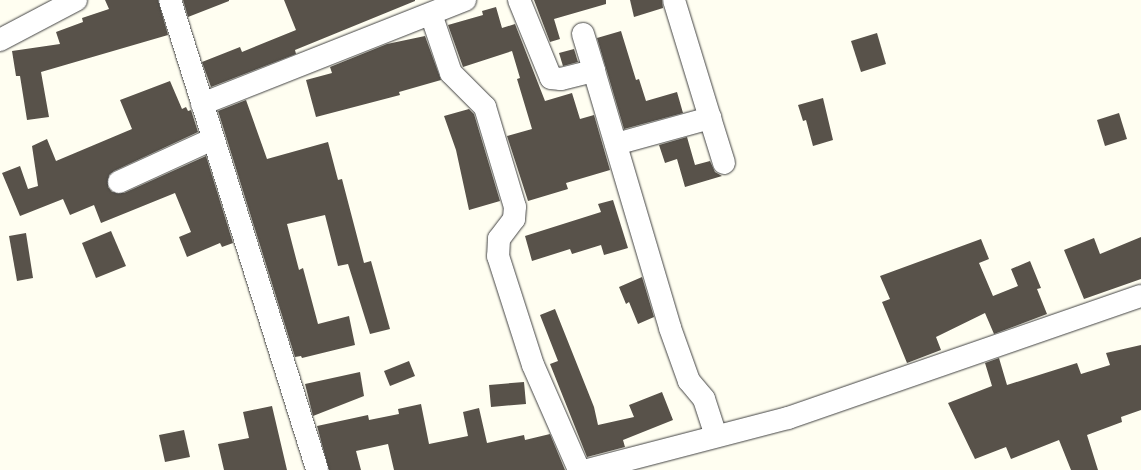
<!DOCTYPE html>
<style>
body{margin:0}
#map{position:relative;width:1141px;height:470px;overflow:hidden;background:#fffef1;font-family:Spectral,serif}
div>[style]{position:absolute}
[style*='--x']{left:calc(var(--x)*1px);top:calc(var(--y)*1px);width:calc(var(--w)*1px);rotate:calc(var(--a)*1deg)}
.building>*{inset:0;background:#58524a}
.roads{filter:drop-shadow(0 0 1px #424242) drop-shadow(0 0 1px #424242)}
.minor>*{height:22px;margin:-11px;padding:0 11px;transform-origin:11px;border-radius:11px;background:#fff}
span{translate:-50% -50%;white-space:nowrap;text-align:center;line-height:1.15;-webkit-text-stroke:4px #fff;paint-order:stroke}
</style>
<div id="map">
<div class="building">
<div style="clip-path:polygon(105px 0,158px 0,168px 35px,41px 72px,49px 117px,27px 120px,20px 76px,16px 76px,12px 51px,60px 44px,56px 32px,83px 22px,82px 18px,109px 9px)"></div>
<div style="clip-path:polygon(183px 0,229px 0,229px 1px,188px 17px)"></div>
<div style="clip-path:polygon(284px 0,415px 0,415px 1px,295px 50px,296px 54px,211px 87px,202px 62px,240px 47px,242px 52px,296px 30px)"></div>
<div style="clip-path:polygon(534px 0,606px 0,606px 4px,554px 19px,560px 39px,550px 42px)"></div>
<div style="clip-path:polygon(630px 0,662px 0,663px 8px,634px 17px)"></div>
<div style="clip-path:polygon(496px 7px,502px 28px,515px 24px,545px 101px,572px 93px,580px 119px,594px 115px,610px 170px,566px 183px,568px 189px,528px 201px,507px 136px,532px 129px,517px 79px,520px 78px,512px 51px,463px 67px,448px 25px,483px 15px,482px 11px)"></div>
<div style="clip-path:polygon(621px 31px,636px 80px,639px 79px,646px 101px,677px 92px,683px 113px,624px 129px,597px 38px)"></div>
<div style="clip-path:polygon(877px 33px,886px 64px,861px 72px,851px 41px)"></div>
<div style="clip-path:polygon(425px 36px,441px 80px,399px 92px,400px 95px,316px 117px,306px 80px,332px 73px,330px 67px,387px 44px)"></div>
<div style="clip-path:polygon(574px 49px,578px 62px,563px 66px,559px 53px)"></div>
<div style="clip-path:polygon(170px 81px,182px 109px,186px 107px,188px 111px,191px 110px,198px 132px,114px 171px,109px 175px,108px 187px,112px 192px,124px 193px,206px 156px,233px 243px,222px 247px,220px 243px,187px 257px,179px 237px,191px 232px,175px 193px,101px 223px,94px 205px,70px 215px,63px 199px,20px 216px,2px 173px,20px 166px,28px 189px,38px 186px,32px 146px,47px 139px,56px 161px,132px 129px,120px 100px)"></div>
<div style="clip-path:polygon(823px 98px,833px 140px,813px 146px,806px 120px,803px 121px,798px 105px)"></div>
<div style="clip-path:polygon(246px 100px,267px 159px,328px 142px,338px 180px,342px 179px,364px 263px,371px 261px,390px 329px,370px 334px,348px 264px,338px 266px,325px 215px,287px 224px,299px 270px,303px 268px,318px 324px,349px 316px,355px 345px,302px 358px,301px 356px,295px 357px,218px 111px)"></div>
<div style="clip-path:polygon(469px 109px,474px 114px,500px 201px,469px 210px,456px 150px,444px 116px)"></div>
<div style="clip-path:polygon(1119px 113px,1127px 139px,1105px 146px,1097px 120px)"></div>
<div style="clip-path:polygon(687px 137px,695px 165px,710px 161px,715px 172px,722px 176px,685px 187px,677px 159px,665px 163px,659px 145px)"></div>
<div style="clip-path:polygon(613px 200px,628px 248px,604px 255px,601px 245px,572px 254px,570px 249px,532px 261px,525px 236px,601px 212px,598px 204px)"></div>
<div style="clip-path:polygon(111px 231px,126px 266px,96px 278px,82px 243px)"></div>
<div style="clip-path:polygon(26px 233px,33px 278px,17px 281px,9px 236px)"></div>
<div style="clip-path:polygon(1141px 237px,1141px 279px,1084px 299px,1064px 250px,1094px 238px,1100px 254px)"></div>
<div style="clip-path:polygon(981px 239px,989px 259px,979px 263px,993px 296px,1018px 286px,1011px 269px,1030px 261px,1041px 288px,1037px 289px,1047px 314px,994px 334px,985px 313px,936px 337px,941px 350px,907px 363px,882px 302px,890px 299px,880px 276px)"></div>
<div style="clip-path:polygon(642px 277px,654px 317px,638px 324px,629px 302px,626px 304px,619px 287px)"></div>
<div style="clip-path:polygon(555px 309px,594px 407px,598px 425px,634px 417px,629px 405px,662px 392px,673px 420px,623px 440px,625px 447px,587px 457px,550px 364px,558px 361px,540px 315px)"></div>
<div style="clip-path:polygon(1141px 345px,1141px 410px,1121px 417px,1122px 422px,1087px 435px,1098px 470px,1071px 470px,1059px 440px,1011px 459px,1006px 447px,975px 459px,948px 403px,992px 386px,985px 363px,999px 358px,1007px 385px,1077px 363px,1081px 374px,1110px 365px,1106px 353px)"></div>
<div style="clip-path:polygon(409px 361px,415px 376px,390px 386px,384px 371px)"></div>
<div style="clip-path:polygon(360px 372px,364px 396px,313px 416px,305px 384px)"></div>
<div style="clip-path:polygon(524px 382px,526px 404px,491px 407px,489px 385px)"></div>
<div style="clip-path:polygon(421px 404px,429px 444px,468px 436px,463px 412px,479px 408px,487px 443px,524px 435px,525px 440px,550px 434px,565px 470px,394px 470px,388px 444px,356px 451px,361px 470px,329px 470px,317px 426px,368px 415px,369px 420px,399px 414px,398px 409px)"></div>
<div style="clip-path:polygon(272px 406px,287px 470px,224px 470px,218px 444px,249px 438px,243px 412px)"></div>
<div style="clip-path:polygon(184px 430px,190px 457px,165px 462px,159px 435px)"></div>
</div>
<div class="roads">
<div class="minor">
<div style="--x:170;--y:0;--w:492;--a:72.6"></div>
<div style="--x:519;--y:0;--w:84;--a:67.7"></div>
<div style="--x:551;--y:78;--w:10;--a:6"></div>
<div style="--x:561;--y:79;--w:34;--a:-14"></div>
<div style="--x:594;--y:71;--w:268;--a:73.5"></div>
<div style="--x:670;--y:328;--w:56;--a:70.3"></div>
<div style="--x:689;--y:381;--w:23;--a:50"></div>
<div style="--x:704;--y:399;--w:39;--a:72"></div>
<div style="--x:431;--y:14;--w:62;--a:71.3"></div>
<div style="--x:451;--y:73;--w:48;--a:45"></div>
<div style="--x:485;--y:107;--w:104;--a:73.3"></div>
<div style="--x:515;--y:207;--w:12;--a:95"></div>
<div style="--x:514;--y:219;--w:25;--a:127"></div>
<div style="--x:499;--y:239;--w:17;--a:93"></div>
<div style="--x:498;--y:256;--w:114;--a:72.2"></div>
<div style="--x:533;--y:365;--w:115;--a:66.3"></div>
<div style="--x:583;--y:34;--w:39;--a:73"></div>
<div style="--x:0;--y:40;--w:86;--a:-27.8"></div>
<div style="--x:202;--y:104;--w:283;--a:-21.6"></div>
<div style="--x:710;--y:118;--w:47;--a:72.7"></div>
<div style="--x:616;--y:144;--w:98;--a:-15.5"></div>
<div style="--x:710;--y:118;--w:123;--a:-107"></div>
<div style="--x:119;--y:182;--w:103;--a:-24.6"></div>
<div style="--x:588;--y:470;--w:207;--a:-14.6"></div>
<div style="--x:788;--y:418;--w:373;--a:-19.1"></div>
</div>
</div>
</div>
